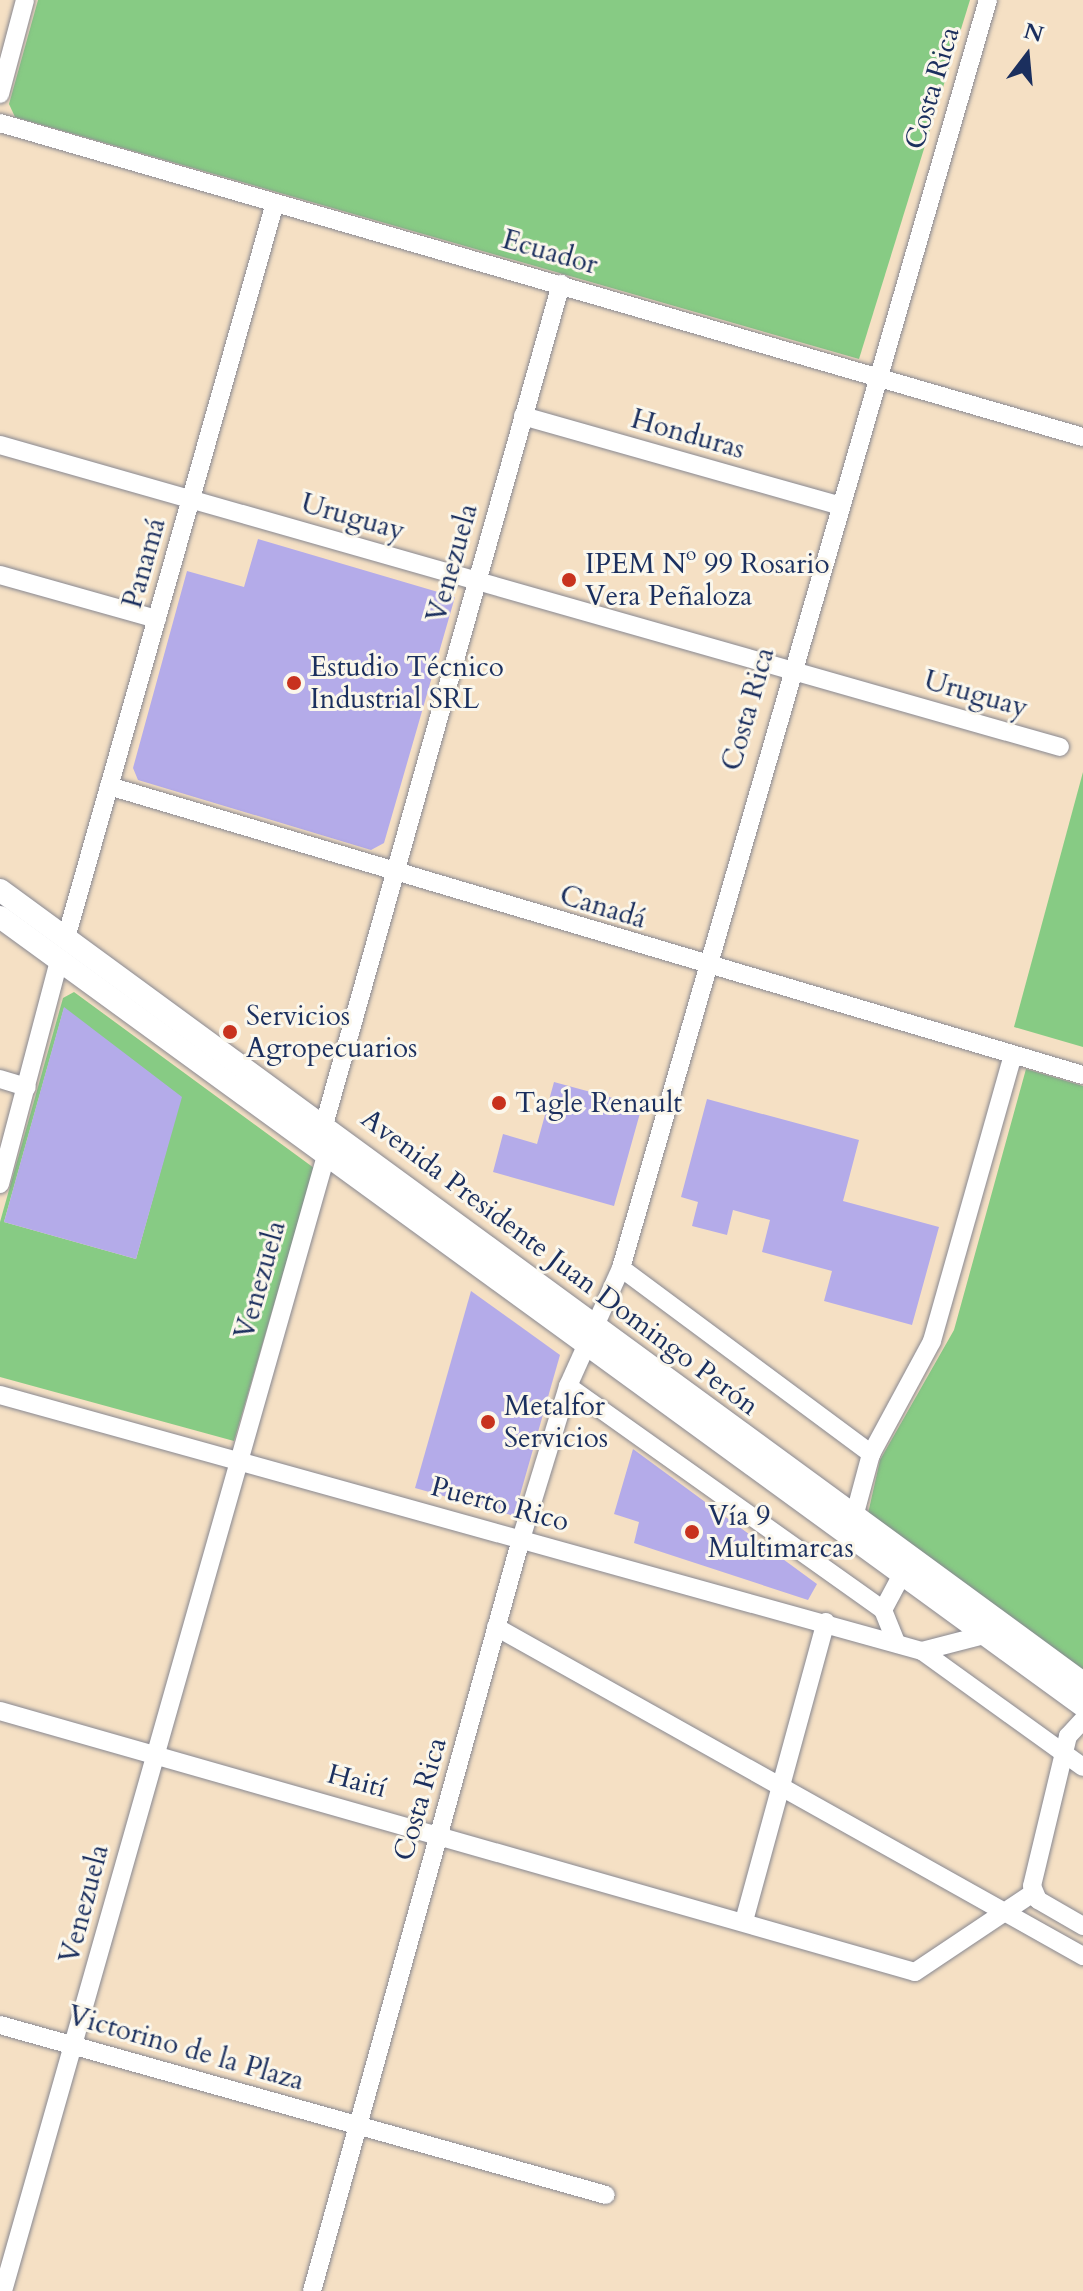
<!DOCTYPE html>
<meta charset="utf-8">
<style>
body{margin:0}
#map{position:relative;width:1083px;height:2291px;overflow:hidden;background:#f5e0c4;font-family:Cardo,serif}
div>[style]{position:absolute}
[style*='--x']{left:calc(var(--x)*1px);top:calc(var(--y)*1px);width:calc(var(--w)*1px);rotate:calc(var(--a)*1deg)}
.green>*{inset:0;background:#87cb84}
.building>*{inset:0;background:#b4abe9}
.roads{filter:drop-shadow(0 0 2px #888891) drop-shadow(0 0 2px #888891)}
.minor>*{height:18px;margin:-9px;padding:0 9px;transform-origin:9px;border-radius:9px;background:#fff}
.major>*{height:22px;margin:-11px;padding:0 11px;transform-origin:11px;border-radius:11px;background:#fff}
.dots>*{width:22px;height:22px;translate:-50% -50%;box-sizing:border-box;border:4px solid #fbf7ec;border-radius:50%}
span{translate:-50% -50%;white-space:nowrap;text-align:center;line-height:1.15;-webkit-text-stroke:6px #fbf7ec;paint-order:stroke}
.street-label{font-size:28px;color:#1b2f5e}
.poi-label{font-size:28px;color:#1b2f5e}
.left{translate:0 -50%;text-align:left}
.north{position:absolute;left:987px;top:16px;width:80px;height:80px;-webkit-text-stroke:6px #fbf7ec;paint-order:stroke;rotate:16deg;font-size:22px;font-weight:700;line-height:32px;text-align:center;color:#1b2f5e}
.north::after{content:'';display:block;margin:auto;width:28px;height:36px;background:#1b2f5e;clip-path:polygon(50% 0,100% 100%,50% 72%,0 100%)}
</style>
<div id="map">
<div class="green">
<div style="clip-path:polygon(38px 0,970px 0,859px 359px,15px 117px,9px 104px)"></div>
<div style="clip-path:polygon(1083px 772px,1083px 1047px,1014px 1027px)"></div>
<div style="clip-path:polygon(evenodd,74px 992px,314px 1168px,234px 1441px,0 1377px,0 1222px,63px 998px,74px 992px,64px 1008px,181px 1097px,136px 1259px,4px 1222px,64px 1008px)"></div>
<div style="clip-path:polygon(1026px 1069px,1083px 1086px,1083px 1672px,867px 1518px,880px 1460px,954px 1330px)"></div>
</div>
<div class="building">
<div style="clip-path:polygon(258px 539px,455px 597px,384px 843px,371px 850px,138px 780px,133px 768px,187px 571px,244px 587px)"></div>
<div style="clip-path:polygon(64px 1007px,182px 1097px,136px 1259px,4px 1222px)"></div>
<div style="clip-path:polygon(554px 1082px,642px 1106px,614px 1206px,493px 1172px,503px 1134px,537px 1144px)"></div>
<div style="clip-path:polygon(707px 1099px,859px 1140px,843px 1201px,939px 1227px,912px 1325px,824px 1301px,832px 1271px,762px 1252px,770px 1220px,733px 1210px,727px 1235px,692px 1226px,698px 1202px,681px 1197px)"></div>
<div style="clip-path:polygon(471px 1291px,560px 1355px,514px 1516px,415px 1488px)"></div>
<div style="clip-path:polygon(633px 1449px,817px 1584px,808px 1600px,634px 1543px,639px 1522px,614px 1514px)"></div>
</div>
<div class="roads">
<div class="minor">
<div style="--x:0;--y:94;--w:97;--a:-75.1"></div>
<div style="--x:0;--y:123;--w:1128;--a:16.17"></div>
<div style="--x:523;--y:416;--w:326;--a:15.8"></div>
<div style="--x:0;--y:445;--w:1102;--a:15.9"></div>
<div style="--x:0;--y:575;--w:163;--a:15.7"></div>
<div style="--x:109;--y:786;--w:1016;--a:16.53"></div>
<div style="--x:66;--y:938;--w:764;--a:-74.13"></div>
<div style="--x:0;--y:1079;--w:28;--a:17"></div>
<div style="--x:0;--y:1184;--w:232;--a:-75.2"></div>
<div style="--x:621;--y:1268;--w:312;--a:36.6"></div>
<div style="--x:568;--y:1386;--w:387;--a:35.4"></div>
<div style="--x:883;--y:1610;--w:35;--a:68"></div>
<div style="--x:0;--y:1395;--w:957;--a:15.52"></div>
<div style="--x:922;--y:1651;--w:64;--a:-14.5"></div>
<div style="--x:854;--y:1517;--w:65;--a:-74.9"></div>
<div style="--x:871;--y:1454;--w:128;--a:-61.6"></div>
<div style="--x:932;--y:1341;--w:297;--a:-74.2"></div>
<div style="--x:883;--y:1610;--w:40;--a:-62"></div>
<div style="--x:496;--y:1627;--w:673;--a:29.27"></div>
<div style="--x:922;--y:1651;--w:198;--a:35.8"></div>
<div style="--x:0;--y:1711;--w:951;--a:15.92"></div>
<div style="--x:915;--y:1972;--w:142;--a:-33.8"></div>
<div style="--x:1083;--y:1720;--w:22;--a:133"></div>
<div style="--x:1068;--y:1736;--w:154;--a:103.5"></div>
<div style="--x:1032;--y:1886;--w:15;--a:67"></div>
<div style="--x:1038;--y:1900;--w:52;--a:30"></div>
<div style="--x:744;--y:1921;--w:310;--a:-74.7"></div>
<div style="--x:0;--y:2025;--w:629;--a:15.67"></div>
<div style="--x:3;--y:2291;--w:1184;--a:-74.12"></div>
<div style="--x:327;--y:1152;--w:27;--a:-96"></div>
<div style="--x:324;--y:1125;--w:874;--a:-74.26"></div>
<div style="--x:312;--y:2291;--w:781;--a:-74.47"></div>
<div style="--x:521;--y:1539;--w:160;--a:-72.9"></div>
<div style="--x:568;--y:1386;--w:129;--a:-65.8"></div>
<div style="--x:621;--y:1268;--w:1320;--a:-73.86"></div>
</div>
<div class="major">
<div style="--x:0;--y:890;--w:1342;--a:36.21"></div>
<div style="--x:0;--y:917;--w:1340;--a:36.07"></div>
</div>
</div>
<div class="dots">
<div style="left:569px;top:580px;background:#c8321e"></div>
<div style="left:294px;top:683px;background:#c8321e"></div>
<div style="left:230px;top:1032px;background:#c8321e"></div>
<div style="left:499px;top:1103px;background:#c8321e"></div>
<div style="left:488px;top:1422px;background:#c8321e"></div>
<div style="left:692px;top:1532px;background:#c8321e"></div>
</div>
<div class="street-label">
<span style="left:932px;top:88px;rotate:-73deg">Costa Rica</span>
<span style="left:550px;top:252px;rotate:16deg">Ecuador</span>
<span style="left:688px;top:434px;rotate:16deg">Honduras</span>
<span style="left:353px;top:517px;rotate:16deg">Uruguay</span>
<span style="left:144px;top:563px;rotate:-74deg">Panamá</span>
<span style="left:452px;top:563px;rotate:-74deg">Venezuela</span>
<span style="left:976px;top:694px;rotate:16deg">Uruguay</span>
<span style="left:748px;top:709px;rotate:-74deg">Costa Rica</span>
<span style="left:603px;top:907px;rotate:17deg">Canadá</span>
<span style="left:560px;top:1262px;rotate:37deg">Avenida Presidente Juan Domingo Perón</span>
<span style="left:260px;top:1280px;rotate:-74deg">Venezuela</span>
<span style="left:500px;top:1504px;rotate:15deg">Puerto Rico</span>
<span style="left:357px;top:1781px;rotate:15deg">Haití</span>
<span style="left:420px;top:1799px;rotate:-74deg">Costa Rica</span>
<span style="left:84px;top:1904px;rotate:-75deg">Venezuela</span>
<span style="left:186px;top:2048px;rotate:16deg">Victorino de la Plaza</span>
</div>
<div class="poi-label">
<span class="left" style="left:585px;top:580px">IPEM Nº 99 Rosario<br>Vera Peñaloza</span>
<span class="left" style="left:310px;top:683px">Estudio Técnico<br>Industrial SRL</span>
<span class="left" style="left:246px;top:1032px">Servicios<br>Agropecuarios</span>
<span class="left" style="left:515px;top:1103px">Tagle Renault</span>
<span class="left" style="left:504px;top:1422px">Metalfor<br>Servicios</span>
<span class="left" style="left:708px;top:1532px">Vía 9<br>Multimarcas</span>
</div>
<div class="north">N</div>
</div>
